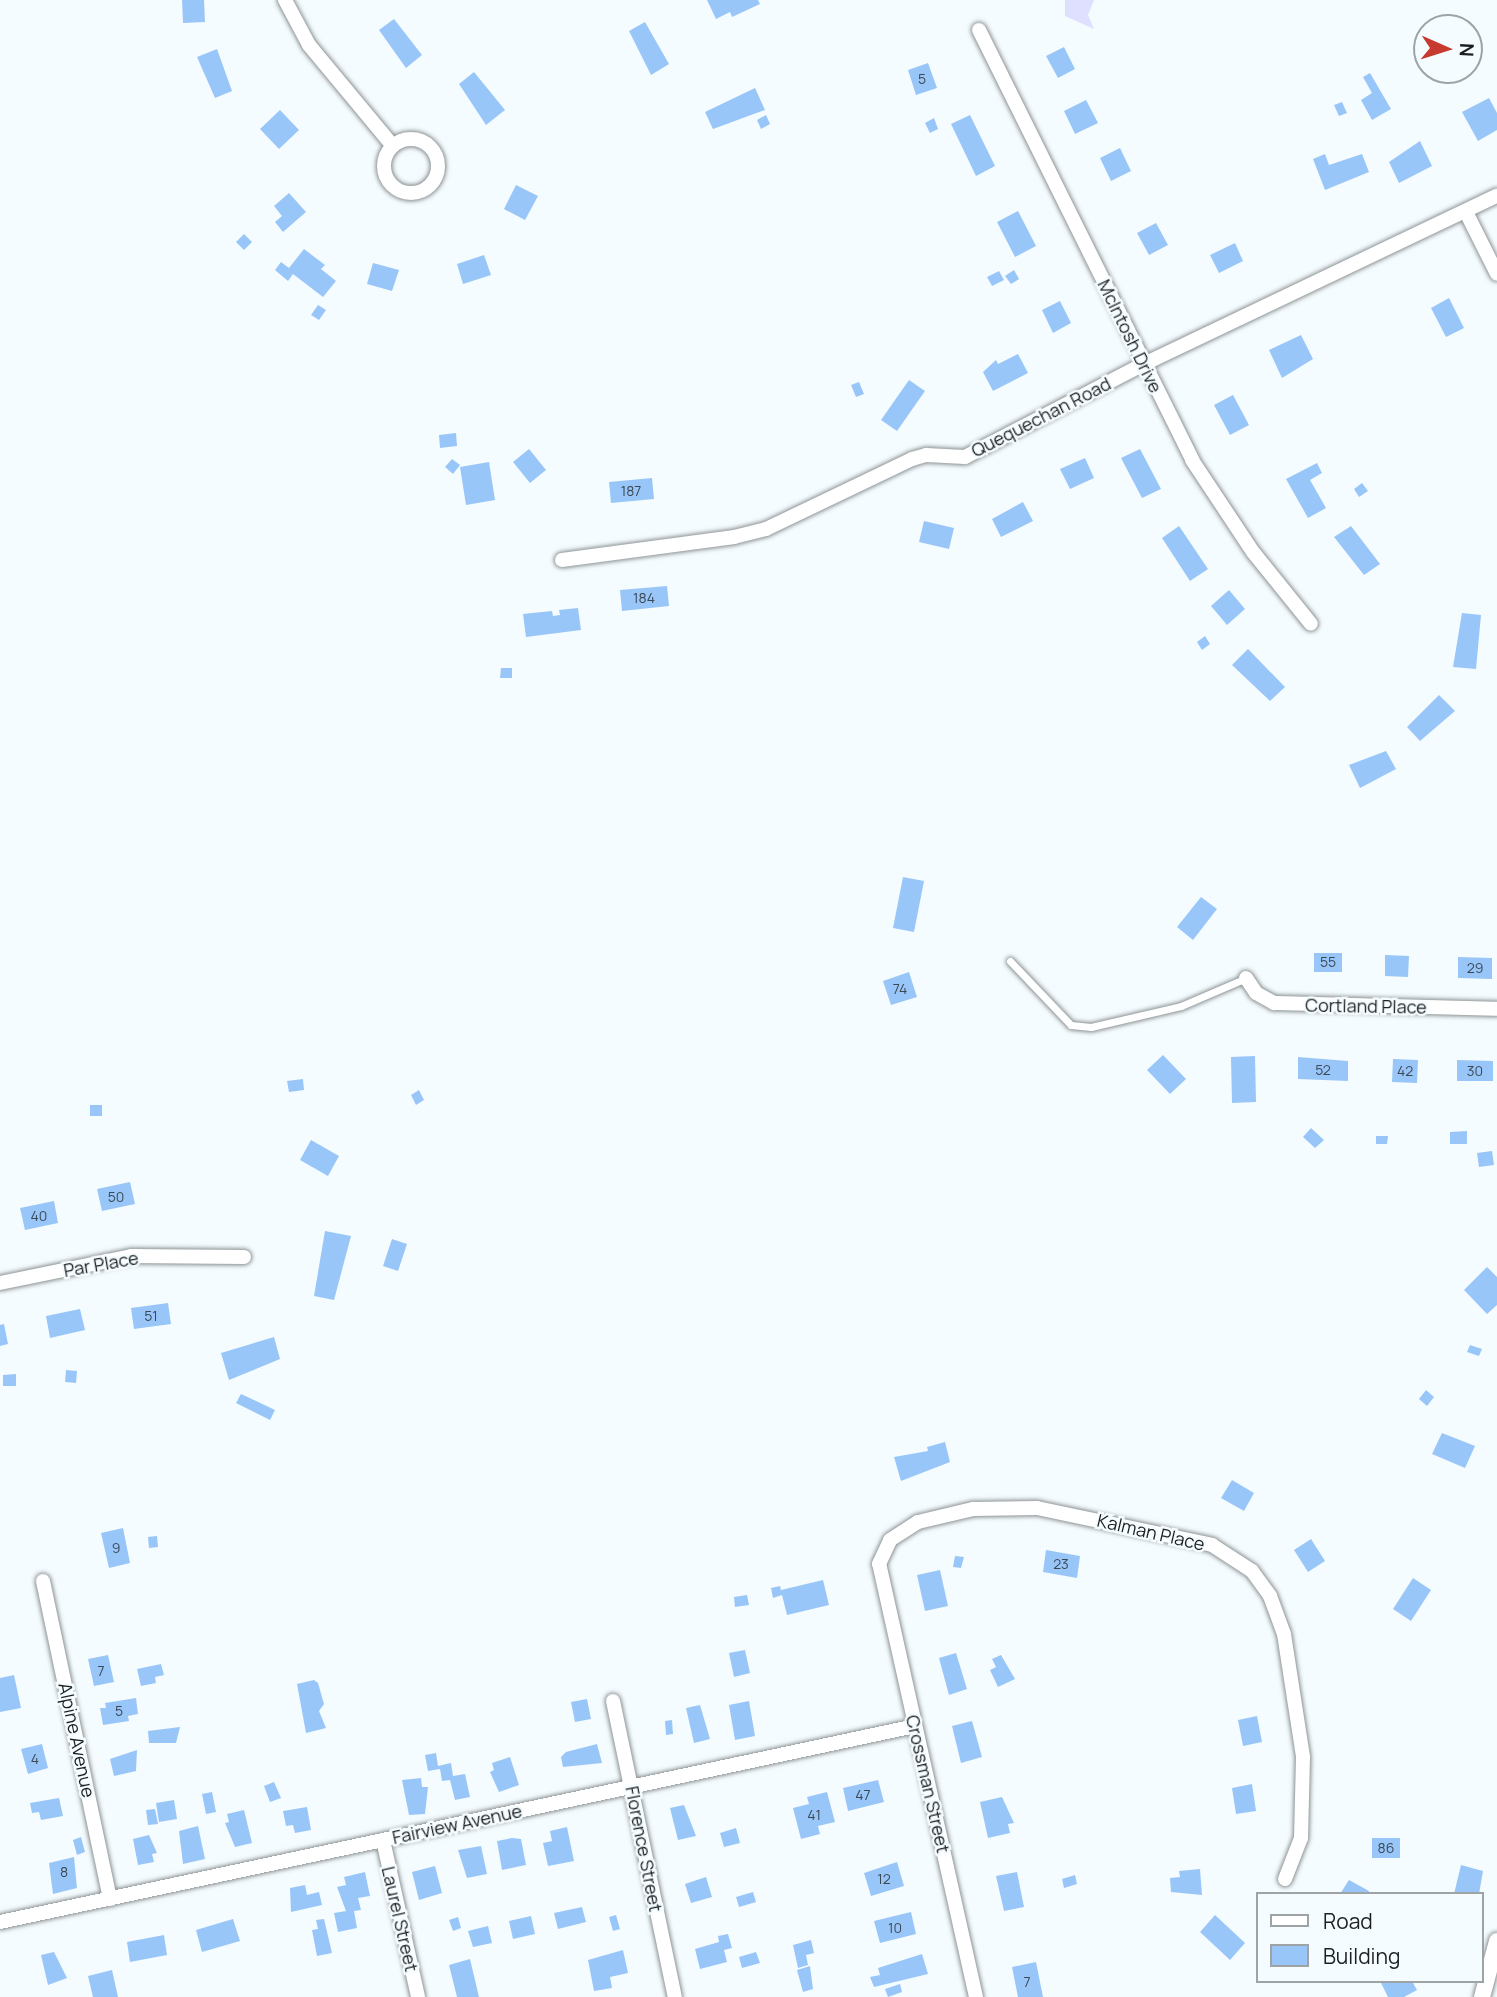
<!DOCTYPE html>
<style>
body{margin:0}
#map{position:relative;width:1497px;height:1997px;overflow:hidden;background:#f5fcff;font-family:Manrope,sans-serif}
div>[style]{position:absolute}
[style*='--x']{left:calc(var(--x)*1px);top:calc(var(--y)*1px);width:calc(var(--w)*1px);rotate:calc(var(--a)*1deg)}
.water>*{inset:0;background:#dfdfff}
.building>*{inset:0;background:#99c6f9}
.roads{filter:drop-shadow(0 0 2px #8e9496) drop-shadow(0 0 2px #8e9496)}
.service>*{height:7px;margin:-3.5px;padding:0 3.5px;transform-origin:3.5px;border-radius:3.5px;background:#fff}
.minor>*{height:14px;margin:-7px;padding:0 7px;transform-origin:7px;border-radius:7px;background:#fff}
.minor>.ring{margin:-7px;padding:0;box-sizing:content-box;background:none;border:14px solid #fff;border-radius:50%}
.tertiary>*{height:16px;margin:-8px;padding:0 8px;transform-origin:8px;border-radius:8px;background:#fff}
span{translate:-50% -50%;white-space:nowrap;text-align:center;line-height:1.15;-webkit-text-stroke:5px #f5fcff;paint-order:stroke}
.number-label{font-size:14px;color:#3b4956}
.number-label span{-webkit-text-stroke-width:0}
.street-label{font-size:18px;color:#1c1f20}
.legend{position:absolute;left:1256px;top:1892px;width:228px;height:91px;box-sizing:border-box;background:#f5fcff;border:2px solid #9ea4a6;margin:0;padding:9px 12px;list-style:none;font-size:21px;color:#1c1f20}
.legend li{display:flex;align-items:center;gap:14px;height:35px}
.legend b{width:35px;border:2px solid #9ea4a6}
.north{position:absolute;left:1413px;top:14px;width:70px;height:70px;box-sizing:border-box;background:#f5fcff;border:2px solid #9ea4a6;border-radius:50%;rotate:93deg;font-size:19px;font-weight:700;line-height:28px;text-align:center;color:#1c1f20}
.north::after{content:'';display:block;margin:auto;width:24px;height:32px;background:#c73a2f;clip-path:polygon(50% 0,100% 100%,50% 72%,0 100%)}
</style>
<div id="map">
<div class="water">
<div style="clip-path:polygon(1065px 0,1094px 0,1088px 15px,1094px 29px,1065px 16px)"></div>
</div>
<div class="building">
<div style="clip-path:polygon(182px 0,204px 0,205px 22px,183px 23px)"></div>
<div style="clip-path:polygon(707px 0,758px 0,760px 4px,732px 17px,730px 12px,716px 19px)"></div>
<div style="clip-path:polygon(394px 19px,422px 55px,406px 68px,379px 30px)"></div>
<div style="clip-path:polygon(645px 22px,669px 64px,651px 75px,629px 31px)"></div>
<div style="clip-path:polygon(1064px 47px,1075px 69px,1058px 78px,1046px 56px)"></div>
<div style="clip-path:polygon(217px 49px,232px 91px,215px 98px,197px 57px)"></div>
<div style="clip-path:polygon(928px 63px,937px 88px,916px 95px,908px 70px)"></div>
<div style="clip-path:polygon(474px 72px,505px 110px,486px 125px,459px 84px)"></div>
<div style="clip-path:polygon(1370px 73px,1391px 109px,1372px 120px,1361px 100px,1372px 93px,1363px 77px)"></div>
<div style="clip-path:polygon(755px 88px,765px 110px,713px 129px,705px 112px)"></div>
<div style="clip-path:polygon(1489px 98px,1497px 113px,1497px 130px,1478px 141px,1462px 112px)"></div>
<div style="clip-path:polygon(1086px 100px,1098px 123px,1075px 134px,1064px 111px)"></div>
<div style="clip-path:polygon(1342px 102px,1347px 113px,1339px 116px,1334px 105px)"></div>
<div style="clip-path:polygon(280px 110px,299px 130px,279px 149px,260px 129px)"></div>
<div style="clip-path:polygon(766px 115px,770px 124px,761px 129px,757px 120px)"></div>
<div style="clip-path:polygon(970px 115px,995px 166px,976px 176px,951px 124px)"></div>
<div style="clip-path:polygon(934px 118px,938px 129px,930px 133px,925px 123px)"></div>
<div style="clip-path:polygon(1420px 141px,1432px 166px,1399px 183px,1389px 162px)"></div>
<div style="clip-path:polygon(1120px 148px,1131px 171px,1111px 181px,1100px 158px)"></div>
<div style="clip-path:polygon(1325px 154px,1329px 165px,1362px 154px,1369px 172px,1325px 190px,1313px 159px)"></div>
<div style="clip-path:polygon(516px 185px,538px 196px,525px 220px,504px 209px)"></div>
<div style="clip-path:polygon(289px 193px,306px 212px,283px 232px,275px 222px,282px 216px,274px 206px)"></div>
<div style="clip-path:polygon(1018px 211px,1036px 246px,1015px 257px,997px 222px)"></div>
<div style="clip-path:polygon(1156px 223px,1168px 245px,1149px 255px,1137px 233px)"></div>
<div style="clip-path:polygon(244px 234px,252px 242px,244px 250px,236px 242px)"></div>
<div style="clip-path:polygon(1235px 243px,1243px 261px,1219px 273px,1210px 255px)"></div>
<div style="clip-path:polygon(304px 249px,325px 265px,321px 269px,336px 281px,323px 297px,293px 274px,288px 281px,275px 270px,281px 262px,289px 268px)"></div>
<div style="clip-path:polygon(484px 255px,491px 275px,463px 284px,457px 264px)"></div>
<div style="clip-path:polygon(373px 263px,399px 270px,392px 291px,367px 284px)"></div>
<div style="clip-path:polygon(1014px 270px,1019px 279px,1011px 284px,1005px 276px)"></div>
<div style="clip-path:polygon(999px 271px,1004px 280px,992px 286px,987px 277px)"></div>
<div style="clip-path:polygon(1449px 298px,1464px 328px,1446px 337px,1431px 308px)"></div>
<div style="clip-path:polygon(1060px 301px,1071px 323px,1053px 333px,1042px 310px)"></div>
<div style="clip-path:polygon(318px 305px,326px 310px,319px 320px,311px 315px)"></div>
<div style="clip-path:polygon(1301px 335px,1313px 359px,1282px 378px,1269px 350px)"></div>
<div style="clip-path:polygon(1018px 354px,1028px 373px,993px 391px,983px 372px,996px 360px,998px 364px)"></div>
<div style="clip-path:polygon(909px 380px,925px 391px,897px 431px,881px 420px)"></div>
<div style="clip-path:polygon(859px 382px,864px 394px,856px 397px,851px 385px)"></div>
<div style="clip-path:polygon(1233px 395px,1249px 425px,1230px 435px,1214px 405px)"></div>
<div style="clip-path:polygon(456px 433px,457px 446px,440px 448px,439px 435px)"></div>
<div style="clip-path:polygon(529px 449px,546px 470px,530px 483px,513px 462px)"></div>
<div style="clip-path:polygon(1140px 449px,1161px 489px,1142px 498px,1121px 458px)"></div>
<div style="clip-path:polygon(1085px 458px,1094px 478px,1070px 489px,1060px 469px)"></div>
<div style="clip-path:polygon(452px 459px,460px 465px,453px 474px,445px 467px)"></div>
<div style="clip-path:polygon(489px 462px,495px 500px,466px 505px,460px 467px)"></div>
<div style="clip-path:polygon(1317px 463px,1322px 473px,1310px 480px,1326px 508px,1308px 518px,1286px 479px)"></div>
<div style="clip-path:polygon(652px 478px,654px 499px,611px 503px,609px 482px)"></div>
<div style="clip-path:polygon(1362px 483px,1368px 491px,1359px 497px,1354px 489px)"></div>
<div style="clip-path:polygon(1023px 502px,1033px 521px,1001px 537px,992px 519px)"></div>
<div style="clip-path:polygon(924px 521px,954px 528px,949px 549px,919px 542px)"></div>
<div style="clip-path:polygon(1179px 526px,1208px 569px,1190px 581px,1162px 538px)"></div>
<div style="clip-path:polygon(1351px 526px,1380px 564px,1364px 575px,1334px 537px)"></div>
<div style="clip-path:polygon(667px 586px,669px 606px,622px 611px,620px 590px)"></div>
<div style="clip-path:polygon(1229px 590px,1245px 609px,1227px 625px,1211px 606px)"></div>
<div style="clip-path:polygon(578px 608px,581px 630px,526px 637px,523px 614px,552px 611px,553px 616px,560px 615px,559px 610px)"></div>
<div style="clip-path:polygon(1462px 613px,1481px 615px,1476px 669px,1453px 667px)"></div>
<div style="clip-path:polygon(1205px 636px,1210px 644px,1202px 650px,1197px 642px)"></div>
<div style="clip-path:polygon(1248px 649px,1285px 687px,1270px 701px,1232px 665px)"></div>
<div style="clip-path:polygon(501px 668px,512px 668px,512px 678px,500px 678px)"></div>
<div style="clip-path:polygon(1439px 695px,1455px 711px,1420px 741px,1407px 727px)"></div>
<div style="clip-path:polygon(1386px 751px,1396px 769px,1360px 788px,1349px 765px)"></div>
<div style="clip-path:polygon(903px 877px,924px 881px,914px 932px,893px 928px)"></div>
<div style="clip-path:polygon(1201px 897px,1217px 909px,1193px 940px,1177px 927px)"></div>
<div style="clip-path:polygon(1314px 953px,1342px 953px,1342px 972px,1314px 972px)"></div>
<div style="clip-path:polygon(1385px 955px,1409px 956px,1408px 977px,1385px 976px)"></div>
<div style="clip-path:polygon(1458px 957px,1492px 958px,1492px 979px,1458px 978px)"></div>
<div style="clip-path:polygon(909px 972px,917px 997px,891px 1005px,883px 981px)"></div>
<div style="clip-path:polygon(1163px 1055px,1186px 1079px,1170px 1094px,1147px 1070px)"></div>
<div style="clip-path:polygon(1255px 1056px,1256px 1102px,1232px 1103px,1231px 1057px)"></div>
<div style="clip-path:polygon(1298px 1057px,1348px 1061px,1348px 1081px,1298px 1079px)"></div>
<div style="clip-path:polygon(1393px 1059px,1418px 1060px,1417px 1083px,1392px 1082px)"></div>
<div style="clip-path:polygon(1457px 1060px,1493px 1061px,1493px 1081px,1457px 1081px)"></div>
<div style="clip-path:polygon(303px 1079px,304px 1090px,289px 1092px,287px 1081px)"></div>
<div style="clip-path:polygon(419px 1090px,424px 1100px,416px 1105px,411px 1095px)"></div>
<div style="clip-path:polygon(90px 1105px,102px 1105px,102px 1116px,90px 1116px)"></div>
<div style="clip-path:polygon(1311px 1128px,1324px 1140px,1315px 1148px,1303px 1137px)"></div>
<div style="clip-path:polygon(1467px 1131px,1467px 1144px,1450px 1144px,1450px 1132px)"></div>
<div style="clip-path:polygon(1376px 1136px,1388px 1136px,1387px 1144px,1376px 1144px)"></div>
<div style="clip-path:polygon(311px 1140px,339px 1156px,328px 1176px,300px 1160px)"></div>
<div style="clip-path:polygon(1492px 1151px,1494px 1165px,1479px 1167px,1477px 1153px)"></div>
<div style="clip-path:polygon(130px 1182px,135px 1204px,102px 1211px,97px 1189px)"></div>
<div style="clip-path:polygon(54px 1201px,58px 1223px,25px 1230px,20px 1208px)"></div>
<div style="clip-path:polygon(325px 1231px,351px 1236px,334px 1300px,314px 1296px)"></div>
<div style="clip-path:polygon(392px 1239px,407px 1244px,398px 1271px,383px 1266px)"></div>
<div style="clip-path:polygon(1487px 1267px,1497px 1277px,1497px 1305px,1487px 1314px,1464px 1290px)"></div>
<div style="clip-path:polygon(168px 1303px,171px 1324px,134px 1329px,131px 1308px)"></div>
<div style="clip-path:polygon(80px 1309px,85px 1330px,50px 1338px,46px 1316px)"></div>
<div style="clip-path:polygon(4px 1324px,8px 1344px,0 1346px,0 1325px)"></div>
<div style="clip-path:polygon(274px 1337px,280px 1359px,229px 1380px,221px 1353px)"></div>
<div style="clip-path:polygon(1470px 1345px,1482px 1349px,1479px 1356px,1467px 1352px)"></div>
<div style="clip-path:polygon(66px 1370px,77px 1371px,76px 1383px,65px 1382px)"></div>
<div style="clip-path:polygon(16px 1374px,16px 1386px,3px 1386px,3px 1375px)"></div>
<div style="clip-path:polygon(1426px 1390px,1434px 1397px,1427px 1406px,1419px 1399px)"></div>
<div style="clip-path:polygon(241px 1394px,275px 1410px,270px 1420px,236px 1403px)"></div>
<div style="clip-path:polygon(1442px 1433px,1475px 1446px,1465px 1468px,1432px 1454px)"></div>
<div style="clip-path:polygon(945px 1442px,950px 1462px,901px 1481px,894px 1457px,928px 1451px,927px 1447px)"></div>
<div style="clip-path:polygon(1232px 1480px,1254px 1493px,1244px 1511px,1221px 1498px)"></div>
<div style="clip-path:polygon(123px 1528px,130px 1563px,109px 1568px,101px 1533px)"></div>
<div style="clip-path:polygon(157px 1536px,158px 1547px,149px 1548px,148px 1537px)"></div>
<div style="clip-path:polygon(1311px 1539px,1325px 1561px,1308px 1572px,1294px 1550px)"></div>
<div style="clip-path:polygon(1046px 1550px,1080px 1556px,1077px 1578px,1043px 1572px)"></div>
<div style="clip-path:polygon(955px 1556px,964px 1557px,961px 1568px,953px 1567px)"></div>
<div style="clip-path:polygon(940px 1570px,948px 1606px,925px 1611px,917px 1575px)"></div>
<div style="clip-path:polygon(1413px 1578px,1431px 1590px,1411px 1621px,1393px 1609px)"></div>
<div style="clip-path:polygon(823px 1580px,829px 1605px,787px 1615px,782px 1595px,773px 1598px,771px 1588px,780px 1586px,781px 1590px)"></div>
<div style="clip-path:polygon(747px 1595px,749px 1605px,735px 1607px,734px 1597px)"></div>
<div style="clip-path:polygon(745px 1650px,750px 1673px,734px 1677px,729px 1653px)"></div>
<div style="clip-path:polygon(956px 1653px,967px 1689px,949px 1695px,939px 1658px)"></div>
<div style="clip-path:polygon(108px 1655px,114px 1682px,94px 1686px,88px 1659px)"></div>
<div style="clip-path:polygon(1001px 1655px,1015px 1679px,998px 1687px,990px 1670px,996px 1667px,992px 1659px)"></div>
<div style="clip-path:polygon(161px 1664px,164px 1675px,155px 1677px,156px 1683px,141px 1686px,137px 1669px)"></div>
<div style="clip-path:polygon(14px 1675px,21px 1708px,0 1712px,0 1678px)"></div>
<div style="clip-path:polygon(314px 1680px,318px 1683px,324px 1704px,319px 1711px,326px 1728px,306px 1733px,297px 1684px)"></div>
<div style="clip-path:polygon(136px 1698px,138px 1714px,128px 1716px,129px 1721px,103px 1725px,100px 1708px,106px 1708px,105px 1703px)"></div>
<div style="clip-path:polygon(587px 1699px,591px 1719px,575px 1722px,571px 1702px)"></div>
<div style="clip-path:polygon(749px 1701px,755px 1736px,735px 1740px,729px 1705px)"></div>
<div style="clip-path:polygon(700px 1705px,710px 1739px,694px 1743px,686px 1708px)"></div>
<div style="clip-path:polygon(1257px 1716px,1262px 1742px,1243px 1746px,1238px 1720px)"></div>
<div style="clip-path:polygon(672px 1720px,673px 1734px,666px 1735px,665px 1721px)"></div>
<div style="clip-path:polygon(972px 1721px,982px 1757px,961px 1763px,952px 1726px)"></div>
<div style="clip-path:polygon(180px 1727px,176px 1743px,149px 1743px,148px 1731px)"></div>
<div style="clip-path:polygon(42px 1744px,48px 1768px,28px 1774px,21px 1749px)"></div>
<div style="clip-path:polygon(597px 1744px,602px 1763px,563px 1767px,561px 1757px,566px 1752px)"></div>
<div style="clip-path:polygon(137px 1750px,136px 1771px,114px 1776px,110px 1759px)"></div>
<div style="clip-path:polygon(436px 1753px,438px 1766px,451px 1763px,453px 1776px,465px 1774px,470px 1797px,455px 1800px,450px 1780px,442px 1781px,440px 1769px,428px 1771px,425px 1755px)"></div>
<div style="clip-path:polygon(510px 1757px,519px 1785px,499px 1792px,490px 1772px,494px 1770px,492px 1763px)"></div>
<div style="clip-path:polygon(421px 1778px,422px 1787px,428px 1787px,425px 1814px,409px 1815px,402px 1780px)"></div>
<div style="clip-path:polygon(878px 1780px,884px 1802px,848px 1811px,843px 1788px)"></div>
<div style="clip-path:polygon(274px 1782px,281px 1798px,270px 1802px,264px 1786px)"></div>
<div style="clip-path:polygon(1252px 1784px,1256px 1811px,1236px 1814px,1232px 1788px)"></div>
<div style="clip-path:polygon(212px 1792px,216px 1812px,206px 1814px,202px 1794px)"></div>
<div style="clip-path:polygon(827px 1792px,835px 1822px,818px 1826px,820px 1834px,801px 1839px,793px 1808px,809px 1804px,807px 1797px)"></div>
<div style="clip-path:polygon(1002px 1797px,1014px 1823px,1008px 1824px,1010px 1833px,988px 1838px,980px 1802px)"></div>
<div style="clip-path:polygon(59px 1798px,63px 1816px,41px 1820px,39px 1812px,32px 1813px,30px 1803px)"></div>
<div style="clip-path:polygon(174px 1800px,177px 1819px,159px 1822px,156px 1803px)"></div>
<div style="clip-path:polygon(684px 1805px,696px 1836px,678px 1840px,670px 1808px)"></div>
<div style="clip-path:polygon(307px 1807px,311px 1830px,295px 1833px,293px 1825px,286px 1826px,283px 1811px)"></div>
<div style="clip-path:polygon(155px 1809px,158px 1824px,148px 1825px,146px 1810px)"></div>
<div style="clip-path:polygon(244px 1810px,252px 1843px,235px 1847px,225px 1823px,229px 1822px,227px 1814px)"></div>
<div style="clip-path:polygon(198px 1826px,205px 1859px,183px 1864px,179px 1831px)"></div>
<div style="clip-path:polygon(567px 1827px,574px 1861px,548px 1866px,543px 1843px,552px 1841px,550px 1831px)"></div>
<div style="clip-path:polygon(736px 1828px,740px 1843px,724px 1847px,720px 1833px)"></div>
<div style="clip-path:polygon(149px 1835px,157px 1853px,152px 1854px,154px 1862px,138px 1865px,133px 1839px)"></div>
<div style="clip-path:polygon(81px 1837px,85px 1852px,77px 1855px,73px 1840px)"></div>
<div style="clip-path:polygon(512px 1838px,521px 1839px,526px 1865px,502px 1870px,497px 1841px)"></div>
<div style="clip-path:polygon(1372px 1838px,1400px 1838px,1400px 1858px,1372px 1858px)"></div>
<div style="clip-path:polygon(481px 1846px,487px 1874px,467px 1878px,458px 1850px)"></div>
<div style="clip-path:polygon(74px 1857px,77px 1888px,53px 1894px,49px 1863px)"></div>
<div style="clip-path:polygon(897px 1862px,904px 1886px,871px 1896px,864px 1873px)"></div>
<div style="clip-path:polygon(1461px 1865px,1483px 1871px,1479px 1894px,1454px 1894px)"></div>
<div style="clip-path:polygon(435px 1866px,442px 1893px,419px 1900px,412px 1872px)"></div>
<div style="clip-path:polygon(1200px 1869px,1202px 1895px,1171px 1892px,1170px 1878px,1180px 1877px,1179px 1871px)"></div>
<div style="clip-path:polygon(365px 1872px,370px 1896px,358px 1898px,361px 1910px,354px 1911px,357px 1928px,338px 1932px,334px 1913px,346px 1911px,337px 1887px,346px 1885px,344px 1877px)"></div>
<div style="clip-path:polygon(1017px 1872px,1024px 1907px,1004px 1911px,996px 1876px)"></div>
<div style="clip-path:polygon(1075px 1875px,1077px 1884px,1064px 1888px,1062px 1879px)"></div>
<div style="clip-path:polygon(706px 1877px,712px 1897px,691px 1903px,685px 1884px)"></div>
<div style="clip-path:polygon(1349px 1880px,1369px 1891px,1368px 1894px,1340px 1894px)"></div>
<div style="clip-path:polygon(305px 1885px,307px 1895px,319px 1892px,322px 1905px,291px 1912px,290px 1888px)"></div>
<div style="clip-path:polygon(753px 1892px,756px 1902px,739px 1907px,736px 1897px)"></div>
<div style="clip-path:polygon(582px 1907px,586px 1922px,558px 1929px,554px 1913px)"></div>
<div style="clip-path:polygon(911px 1912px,916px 1934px,880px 1943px,874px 1921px)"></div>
<div style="clip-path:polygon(616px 1915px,620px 1929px,613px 1931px,609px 1917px)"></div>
<div style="clip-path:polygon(1215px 1915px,1245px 1943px,1230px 1960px,1200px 1932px)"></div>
<div style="clip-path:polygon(531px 1916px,535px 1934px,513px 1939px,509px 1921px)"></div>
<div style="clip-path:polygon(458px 1917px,461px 1928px,453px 1931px,449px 1920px)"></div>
<div style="clip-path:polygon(233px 1919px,240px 1941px,202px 1952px,196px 1930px)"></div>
<div style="clip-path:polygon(324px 1919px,332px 1953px,317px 1956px,312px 1930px,318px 1929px,316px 1920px)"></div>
<div style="clip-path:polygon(488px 1926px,492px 1943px,473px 1947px,468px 1931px)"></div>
<div style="clip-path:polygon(728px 1934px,732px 1948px,724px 1950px,727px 1962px,700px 1969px,695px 1949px,719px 1942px,718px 1936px)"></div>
<div style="clip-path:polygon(164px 1935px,167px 1955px,130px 1962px,127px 1942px)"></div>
<div style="clip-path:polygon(811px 1940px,814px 1953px,806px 1955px,808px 1965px,798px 1968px,793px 1945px)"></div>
<div style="clip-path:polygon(623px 1950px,628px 1973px,610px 1977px,612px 1988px,594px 1991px,588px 1960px)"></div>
<div style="clip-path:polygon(54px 1952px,67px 1978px,48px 1985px,41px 1955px)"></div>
<div style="clip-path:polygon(756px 1952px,760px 1963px,742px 1968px,739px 1957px)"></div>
<div style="clip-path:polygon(922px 1954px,928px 1974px,874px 1987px,870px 1977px,880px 1975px,878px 1968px)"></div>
<div style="clip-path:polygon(470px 1959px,479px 1997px,457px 1997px,449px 1965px)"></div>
<div style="clip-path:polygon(1036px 1962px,1043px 1997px,1018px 1997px,1012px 1967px)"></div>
<div style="clip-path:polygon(810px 1966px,813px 1989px,803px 1992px,797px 1970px)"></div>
<div style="clip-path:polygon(112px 1970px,118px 1997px,93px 1997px,88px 1976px)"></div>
<div style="clip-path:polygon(1412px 1981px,1417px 1990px,1404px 1997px,1388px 1997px,1381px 1983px)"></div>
<div style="clip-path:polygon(900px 1984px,902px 1992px,888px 1997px,885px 1989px)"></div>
</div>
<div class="roads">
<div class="service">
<div style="--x:1010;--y:961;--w:88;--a:46.4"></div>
<div style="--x:1071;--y:1025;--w:20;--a:6"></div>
<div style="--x:1091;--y:1027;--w:92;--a:-13.1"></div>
<div style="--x:1181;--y:1006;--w:71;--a:-23.3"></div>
</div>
<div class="minor">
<div style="--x:285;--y:0;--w:51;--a:61.9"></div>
<div style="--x:309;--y:45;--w:131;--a:50.3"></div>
<div style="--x:979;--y:30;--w:480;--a:63.6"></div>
<div style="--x:1192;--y:460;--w:110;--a:56.5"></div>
<div style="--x:1253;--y:552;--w:92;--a:51.1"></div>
<div class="ring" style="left:384px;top:139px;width:40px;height:40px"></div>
<div style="--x:1466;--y:212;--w:69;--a:63.4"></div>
<div style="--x:562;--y:560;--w:174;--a:-7.6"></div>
<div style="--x:734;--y:537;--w:33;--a:-14"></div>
<div style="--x:766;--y:529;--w:162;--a:-25.6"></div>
<div style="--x:912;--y:459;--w:15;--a:-16"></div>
<div style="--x:926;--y:455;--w:39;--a:3"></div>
<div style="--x:965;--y:457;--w:202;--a:-27.5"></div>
<div style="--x:1144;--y:364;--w:391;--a:-25.5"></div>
<div style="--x:1246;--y:978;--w:18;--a:56"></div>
<div style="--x:1256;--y:993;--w:21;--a:29"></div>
<div style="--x:1274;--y:1003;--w:223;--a:1.5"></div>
<div style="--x:0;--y:1283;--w:134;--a:-11.6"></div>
<div style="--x:131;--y:1256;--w:113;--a:0.5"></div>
<div style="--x:43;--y:1581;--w:325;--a:78.1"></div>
<div style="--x:613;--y:1701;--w:302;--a:78.2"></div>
<div style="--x:383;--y:1840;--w:161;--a:77.4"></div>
<div style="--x:0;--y:1922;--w:936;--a:-12.09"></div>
<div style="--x:976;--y:1997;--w:444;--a:-102.6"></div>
<div style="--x:879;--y:1564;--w:26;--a:-65"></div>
<div style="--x:890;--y:1540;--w:33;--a:-33"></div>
<div style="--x:918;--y:1522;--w:57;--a:-13.3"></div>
<div style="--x:973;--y:1509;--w:64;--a:-0.9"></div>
<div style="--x:1037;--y:1508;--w:179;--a:11.9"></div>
<div style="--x:1212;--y:1545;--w:48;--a:33"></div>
<div style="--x:1252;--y:1571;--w:31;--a:54"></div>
<div style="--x:1270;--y:1596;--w:40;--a:69.8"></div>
<div style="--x:1284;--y:1634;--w:124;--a:81.2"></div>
<div style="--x:1303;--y:1757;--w:81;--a:91.4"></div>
<div style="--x:1301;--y:1838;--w:44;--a:111.3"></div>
</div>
<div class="tertiary">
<div style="--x:1482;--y:1997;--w:58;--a:-75"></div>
</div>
</div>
<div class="number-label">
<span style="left:922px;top:79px">5</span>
<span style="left:631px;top:491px">187</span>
<span style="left:644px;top:598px">184</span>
<span style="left:1328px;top:962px">55</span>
<span style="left:1475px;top:968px">29</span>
<span style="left:900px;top:989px">74</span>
<span style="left:1323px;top:1070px">52</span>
<span style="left:1405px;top:1071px">42</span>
<span style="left:1475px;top:1071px">30</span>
<span style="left:116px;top:1197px">50</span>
<span style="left:39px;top:1216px">40</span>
<span style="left:151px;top:1316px">51</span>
<span style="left:116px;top:1548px">9</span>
<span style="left:1061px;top:1564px">23</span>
<span style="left:101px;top:1671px">7</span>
<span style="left:119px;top:1711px">5</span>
<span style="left:35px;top:1759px">4</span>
<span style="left:863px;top:1795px">47</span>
<span style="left:814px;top:1815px">41</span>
<span style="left:1386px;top:1848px">86</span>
<span style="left:64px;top:1872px">8</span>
<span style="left:884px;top:1879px">12</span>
<span style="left:895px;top:1928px">10</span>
<span style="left:1027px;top:1982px">7</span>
</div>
<div class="street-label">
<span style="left:1130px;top:336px;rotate:64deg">McIntosh Drive</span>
<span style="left:1041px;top:417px;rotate:-27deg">Quequechan Road</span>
<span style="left:1366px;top:1006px;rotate:1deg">Cortland Place</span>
<span style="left:101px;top:1264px;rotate:-10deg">Par Place</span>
<span style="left:1151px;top:1532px;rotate:13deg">Kalman Place</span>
<span style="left:77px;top:1740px;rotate:78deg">Alpine Avenue</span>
<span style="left:928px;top:1784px;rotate:77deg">Crossman Street</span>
<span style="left:457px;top:1824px;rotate:-12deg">Fairview Avenue</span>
<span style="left:644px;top:1849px;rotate:79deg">Florence Street</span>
<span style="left:400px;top:1919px;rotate:77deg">Laurel Street</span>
</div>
<ul class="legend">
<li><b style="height:9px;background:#fff"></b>Road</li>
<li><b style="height:19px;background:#99c6f9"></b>Building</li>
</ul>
<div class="north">N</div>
</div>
